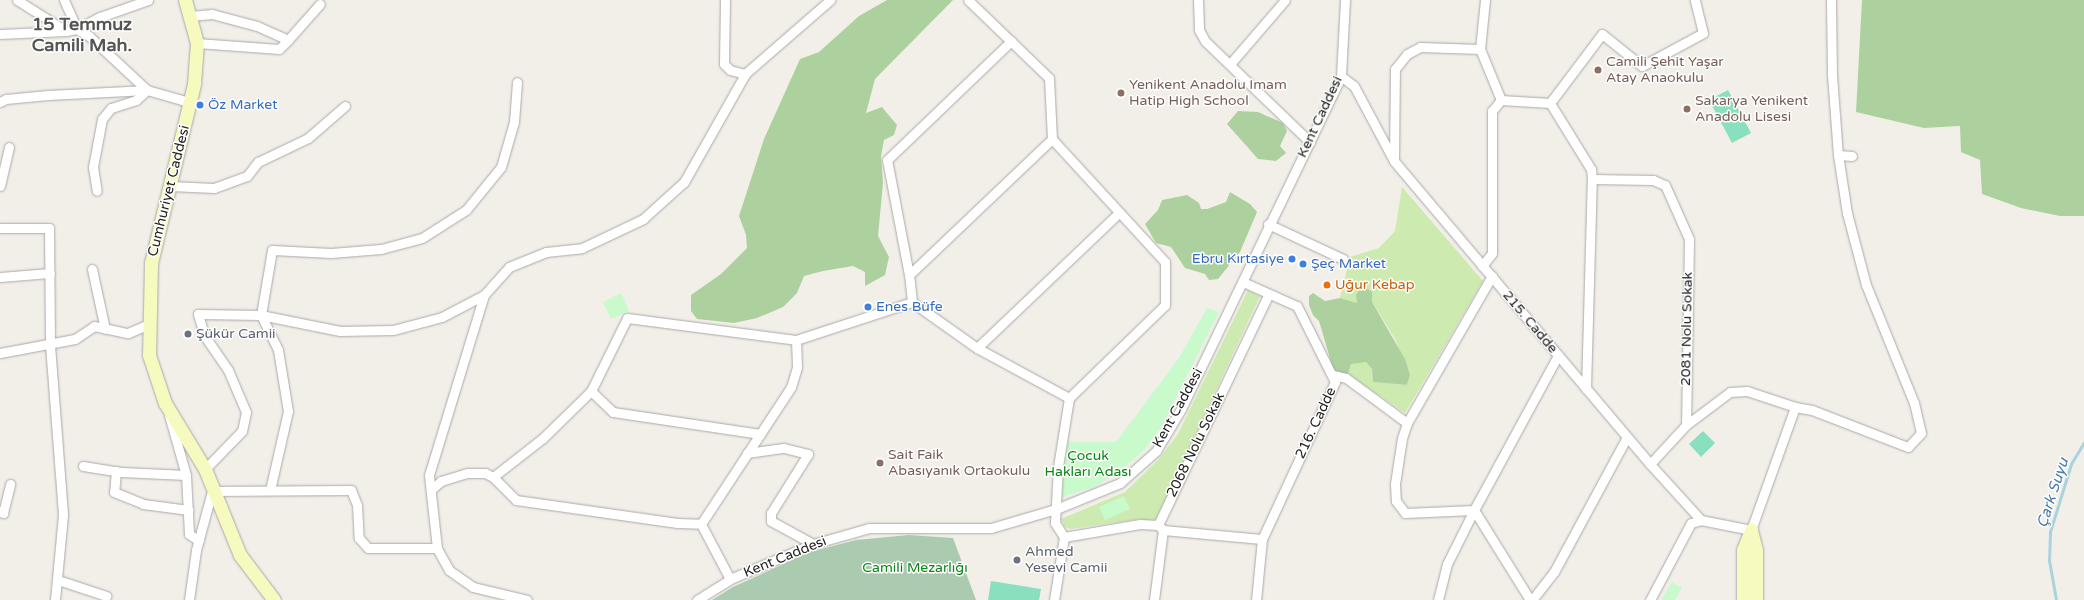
<!DOCTYPE html>
<meta charset="utf-8">
<style>
body{margin:0}
#map{position:relative;width:2084px;height:600px;overflow:hidden;background:#f2efe9;font-family:"Varela Round",sans-serif}
div>[style]{position:absolute}
[style*='--x']{left:calc(var(--x)*1px);top:calc(var(--y)*1px);width:calc(var(--w)*1px);rotate:calc(var(--a)*1deg)}
.grass>*{inset:0;background:#cdebb0}
.forest>*{inset:0;background:#add19e}
.cemetery>*{inset:0;background:#aacbaf}
.park>*{inset:0;background:#c8facc}
.pitch>*{inset:0;background:#88e0be}
.stream>*{height:2.5px;margin:-1.25px;padding:0 1.25px;transform-origin:1.25px;border-radius:1.25px;background:#aad3df}
.roads{filter:drop-shadow(0 0 1px #a9a9a9) drop-shadow(0 0 1px #a9a9a9)}
.street>*{height:9px;margin:-4.5px;padding:0 4.5px;transform-origin:4.5px;border-radius:4.5px;background:#fff}
.secondary>*{height:13px;margin:-6.5px;padding:0 6.5px;transform-origin:6.5px;border-radius:6.5px;background:#f7fabf}
.dots>*{width:11px;height:11px;translate:-50% -50%;box-sizing:border-box;border:2px solid #fff;border-radius:50%}
span{translate:-50% -50%;white-space:nowrap;text-align:center;line-height:1.15;-webkit-text-stroke:3px #fff;paint-order:stroke}
.education-label{font-size:14px;color:#785e54}
.left{translate:0 -50%;text-align:left}
.shop-label{font-size:14px;color:#366cbe}
.right{translate:-100% -50%;text-align:right}
.street-label{font-size:14px;color:#222}
.food-label{font-size:14px;color:#c56008}
.worship-label{font-size:14px;color:#5b616d}
.park-label{font-size:14px;color:#0c8416}
.water-label{font-size:15px;color:#4a7aab;font-style:italic}
.district-label{font-size:18px;color:#555;font-weight:700}
</style>
<div id="map">
<div class="grass">
<div style="clip-path:polygon(1402px 187px,1483px 281px,1405px 413px,1348px 374px,1351px 364px,1358px 361px,1366px 362px,1372px 369px,1373px 382px,1407px 385px,1410px 375px,1395px 339px,1372px 302px,1372px 292px,1357px 303px,1340px 298px,1350px 257px,1379px 248px,1395px 231px)"></div>
<div style="clip-path:polygon(1248px 290px,1260px 296px,1156px 519px,1147px 521px,1140px 519px,1070px 529px,1065px 527px,1061px 519px,1125px 492px,1158px 460px,1178px 434px)"></div>
</div>
<div class="forest">
<div style="clip-path:polygon(887px 0,953px 0,875px 79px,866px 113px,882px 107px,897px 125px,894px 135px,884px 140px,881px 156px,883px 183px,878px 236px,889px 257px,885px 275px,865px 286px,865px 272px,853px 266px,823px 271px,804px 276px,797px 293px,783px 307px,757px 318px,734px 323px,697px 319px,691px 311px,691px 295px,721px 274px,747px 248px,746px 235px,739px 216px,764px 139px,800px 59px,819px 52px,859px 16px)"></div>
<div style="clip-path:polygon(1862px 0,2084px 0,2084px 216px,2060px 216px,2021px 208px,1982px 194px,1980px 160px,1961px 152px,1960px 126px,1924px 128px,1856px 112px)"></div>
<div style="clip-path:polygon(1238px 111px,1258px 112px,1283px 123px,1287px 131px,1280px 146px,1286px 153px,1276px 161px,1258px 159px,1227px 124px)"></div>
<div style="clip-path:polygon(1230px 192px,1250px 204px,1257px 212px,1240px 252px,1218px 279px,1209px 280px,1205px 274px,1185px 268px,1171px 247px,1156px 243px,1145px 224px,1158px 210px,1162px 200px,1187px 195px,1199px 203px,1201px 209px,1207px 209px,1226px 202px)"></div>
<div style="clip-path:polygon(1361px 287px,1365px 287px,1372px 292px,1372px 302px,1405px 359px,1410px 375px,1407px 385px,1373px 382px,1372px 369px,1366px 362px,1351px 364px,1348px 374px,1334px 372px,1319px 321px,1313px 315px,1309px 305px,1309px 296px,1313px 293px,1325px 301px,1340px 298px,1357px 303px,1356px 295px)"></div>
</div>
<div class="cemetery">
<div style="clip-path:polygon(909px 535px,953px 538px,976px 600px,712px 600px,733px 587px,810px 552px,856px 540px)"></div>
</div>
<div class="park">
<div style="clip-path:polygon(621px 293px,629px 311px,611px 319px,603px 302px)"></div>
<div style="clip-path:polygon(1207px 308px,1219px 312px,1163px 424px,1146px 448px,1124px 468px,1096px 486px,1062px 497px,1061px 493px,1068px 442px,1116px 442px,1179px 358px)"></div>
<div style="clip-path:polygon(1124px 496px,1130px 509px,1105px 520px,1099px 507px)"></div>
<div style="clip-path:polygon(1672px 582px,1682px 588px,1675px 600px,1661px 600px)"></div>
</div>
<div class="pitch">
<div style="clip-path:polygon(1728px 90px,1751px 133px,1732px 143px,1709px 100px)"></div>
<div style="clip-path:polygon(1703px 431px,1715px 443px,1701px 457px,1689px 444px)"></div>
<div style="clip-path:polygon(991px 581px,1041px 589px,1039px 600px,988px 600px)"></div>
</div>
<div class="stream">
<div style="--x:2056;--y:600;--w:39;--a:-100"></div>
<div style="--x:2049;--y:562;--w:30;--a:-88"></div>
<div style="--x:2050;--y:532;--w:71;--a:-72.8"></div>
<div style="--x:2071;--y:464;--w:26;--a:-59"></div>
</div>
<div class="roads">
<div class="street">
<div style="--x:17;--y:0;--w:58;--a:32.3"></div>
<div style="--x:66;--y:31;--w:11;--a:-10"></div>
<div style="--x:77;--y:29;--w:14;--a:30"></div>
<div style="--x:89;--y:36;--w:79;--a:43"></div>
<div style="--x:147;--y:90;--w:44;--a:15.9"></div>
<div style="--x:64;--y:0;--w:32;--a:66"></div>
<div style="--x:77;--y:29;--w:26;--a:-28"></div>
<div style="--x:100;--y:17;--w:51;--a:-19.5"></div>
<div style="--x:725;--y:0;--w:64;--a:90.9"></div>
<div style="--x:724;--y:64;--w:8;--a:45"></div>
<div style="--x:730;--y:70;--w:16;--a:15"></div>
<div style="--x:1198;--y:0;--w:30;--a:88"></div>
<div style="--x:1199;--y:30;--w:13;--a:61"></div>
<div style="--x:1205;--y:41;--w:146;--a:43.9"></div>
<div style="--x:1485;--y:0;--w:49;--a:95.8"></div>
<div style="--x:1480;--y:49;--w:55;--a:67.6"></div>
<div style="--x:1501;--y:100;--w:49;--a:3.5"></div>
<div style="--x:1550;--y:103;--w:78;--a:58.2"></div>
<div style="--x:1591;--y:169;--w:10;--a:84"></div>
<div style="--x:1592;--y:179;--w:61;--a:0.9"></div>
<div style="--x:1653;--y:180;--w:13;--a:23"></div>
<div style="--x:1665;--y:185;--w:59;--a:66"></div>
<div style="--x:1689;--y:239;--w:186;--a:90.9"></div>
<div style="--x:1686;--y:425;--w:53;--a:132.7"></div>
<div style="--x:190;--y:16;--w:22;--a:-5"></div>
<div style="--x:212;--y:14;--w:47;--a:14.9"></div>
<div style="--x:257;--y:26;--w:34;--a:24"></div>
<div style="--x:288;--y:40;--w:48;--a:-48.4"></div>
<div style="--x:0;--y:34;--w:66;--a:-2.6"></div>
<div style="--x:197;--y:43;--w:82;--a:4.2"></div>
<div style="--x:279;--y:49;--w:13;--a:-45"></div>
<div style="--x:1230;--y:64;--w:84;--a:-49.3"></div>
<div style="--x:1341;--y:76;--w:16;--a:38"></div>
<div style="--x:1354;--y:86;--w:85;--a:61.9"></div>
<div style="--x:1394;--y:161;--w:397;--a:49.8"></div>
<div style="--x:1650;--y:464;--w:76;--a:47.7"></div>
<div style="--x:1701;--y:520;--w:51;--a:11.3"></div>
<div style="--x:1751;--y:530;--w:131;--a:-70.3"></div>
<div style="--x:1795;--y:407;--w:17;--a:10"></div>
<div style="--x:1812;--y:410;--w:103;--a:21.1"></div>
<div style="--x:1908;--y:447;--w:19;--a:-47"></div>
<div style="--x:1921;--y:433;--w:31;--a:-103"></div>
<div style="--x:1914;--y:403;--w:127;--a:-112.1"></div>
<div style="--x:1866;--y:285;--w:74;--a:-104.8"></div>
<div style="--x:1847;--y:213;--w:59;--a:-98.8"></div>
<div style="--x:1838;--y:155;--w:80;--a:-94.3"></div>
<div style="--x:1832;--y:75;--w:75;--a:-90.8"></div>
<div style="--x:0;--y:102;--w:7;--a:-27"></div>
<div style="--x:6;--y:99;--w:42;--a:-5.4"></div>
<div style="--x:48;--y:95;--w:99;--a:-2.9"></div>
<div style="--x:147;--y:90;--w:15;--a:138"></div>
<div style="--x:136;--y:100;--w:26;--a:162"></div>
<div style="--x:111;--y:108;--w:14;--a:129"></div>
<div style="--x:102;--y:119;--w:49;--a:100.6"></div>
<div style="--x:93;--y:167;--w:24;--a:81"></div>
<div style="--x:1550;--y:103;--w:86;--a:-53"></div>
<div style="--x:1602;--y:34;--w:51;--a:38.7"></div>
<div style="--x:1642;--y:66;--w:69;--a:-28.4"></div>
<div style="--x:1703;--y:33;--w:34;--a:-104"></div>
<div style="--x:1052;--y:139;--w:167;--a:47.4"></div>
<div style="--x:1165;--y:262;--w:43;--a:90"></div>
<div style="--x:1165;--y:305;--w:134;--a:135.9"></div>
<div style="--x:1838;--y:155;--w:14;--a:4"></div>
<div style="--x:1394;--y:160;--w:91;--a:-89.4"></div>
<div style="--x:1395;--y:69;--w:19;--a:-51"></div>
<div style="--x:1407;--y:54;--w:15;--a:-28"></div>
<div style="--x:1420;--y:47;--w:60;--a:1.9"></div>
<div style="--x:0;--y:186;--w:40;--a:-77"></div>
<div style="--x:170;--y:186;--w:44;--a:2.6"></div>
<div style="--x:214;--y:188;--w:35;--a:-20"></div>
<div style="--x:247;--y:176;--w:18;--a:-52"></div>
<div style="--x:258;--y:162;--w:55;--a:-25.6"></div>
<div style="--x:308;--y:138;--w:49;--a:-40.9"></div>
<div style="--x:1268;--y:224;--w:83;--a:25"></div>
<div style="--x:0;--y:228;--w:49;--a:0"></div>
<div style="--x:49;--y:228;--w:117;--a:89.5"></div>
<div style="--x:50;--y:345;--w:170;--a:85.6"></div>
<div style="--x:63;--y:515;--w:85;--a:95.4"></div>
<div style="--x:1482;--y:266;--w:16;--a:-52"></div>
<div style="--x:1492;--y:253;--w:142;--a:-90"></div>
<div style="--x:1492;--y:111;--w:14;--a:-51"></div>
<div style="--x:92;--y:269;--w:61;--a:77.8"></div>
<div style="--x:909;--y:275;--w:197;--a:-43.6"></div>
<div style="--x:1052;--y:139;--w:61;--a:-92.8"></div>
<div style="--x:1049;--y:78;--w:112;--a:-136.1"></div>
<div style="--x:0;--y:277;--w:50;--a:-4.6"></div>
<div style="--x:1243;--y:282;--w:59;--a:24"></div>
<div style="--x:1297;--y:306;--w:85;--a:63.4"></div>
<div style="--x:1335;--y:382;--w:173;--a:114.9"></div>
<div style="--x:1262;--y:539;--w:61;--a:95.6"></div>
<div style="--x:484;--y:295;--w:47;--a:152.4"></div>
<div style="--x:442;--y:317;--w:51;--a:165.1"></div>
<div style="--x:393;--y:330;--w:53;--a:178.9"></div>
<div style="--x:340;--y:331;--w:81;--a:-168.6"></div>
<div style="--x:261;--y:315;--w:66;--a:-80.4"></div>
<div style="--x:272;--y:250;--w:59;--a:2.9"></div>
<div style="--x:331;--y:253;--w:50;--a:-4.6"></div>
<div style="--x:381;--y:249;--w:42;--a:-15"></div>
<div style="--x:422;--y:238;--w:52;--a:-32.5"></div>
<div style="--x:466;--y:210;--w:55;--a:-50.9"></div>
<div style="--x:501;--y:167;--w:47;--a:-73.9"></div>
<div style="--x:514;--y:122;--w:40;--a:-85.7"></div>
<div style="--x:912;--y:302;--w:27;--a:-96"></div>
<div style="--x:909;--y:275;--w:117;--a:-100.8"></div>
<div style="--x:887;--y:160;--w:172;--a:-43.8"></div>
<div style="--x:977;--y:348;--w:196;--a:-43.6"></div>
<div style="--x:0;--y:353;--w:76;--a:-10.6"></div>
<div style="--x:75;--y:339;--w:23;--a:-34"></div>
<div style="--x:94;--y:326;--w:35;--a:12"></div>
<div style="--x:128;--y:333;--w:23;--a:-23"></div>
<div style="--x:1333;--y:375;--w:13;--a:13"></div>
<div style="--x:1346;--y:378;--w:76;--a:36.4"></div>
<div style="--x:1407;--y:423;--w:170;--a:-60"></div>
<div style="--x:1586;--y:389;--w:210;--a:-88.4"></div>
<div style="--x:591;--y:391;--w:30;--a:44"></div>
<div style="--x:613;--y:412;--w:149;--a:8.5"></div>
<div style="--x:169;--y:415;--w:62;--a:74.2"></div>
<div style="--x:186;--y:475;--w:59;--a:87.1"></div>
<div style="--x:189;--y:534;--w:12;--a:35"></div>
<div style="--x:1407;--y:423;--w:16;--a:108"></div>
<div style="--x:1402;--y:438;--w:47;--a:98.7"></div>
<div style="--x:1395;--y:484;--w:17;--a:87"></div>
<div style="--x:1396;--y:501;--w:15;--a:53"></div>
<div style="--x:1405;--y:513;--w:69;--a:-2.5"></div>
<div style="--x:1474;--y:510;--w:176;--a:-61.5"></div>
<div style="--x:1686;--y:425;--w:55;--a:-36.9"></div>
<div style="--x:1730;--y:392;--w:17;--a:-3"></div>
<div style="--x:1747;--y:391;--w:51;--a:18.4"></div>
<div style="--x:747;--y:453;--w:37;--a:-8"></div>
<div style="--x:784;--y:448;--w:25;--a:14"></div>
<div style="--x:808;--y:454;--w:70;--a:122.1"></div>
<div style="--x:771;--y:513;--w:8;--a:90"></div>
<div style="--x:771;--y:521;--w:48;--a:28.7"></div>
<div style="--x:83;--y:466;--w:39;--a:9"></div>
<div style="--x:122;--y:472;--w:64;--a:2.7"></div>
<div style="--x:205;--y:469;--w:53;--a:-45.8"></div>
<div style="--x:242;--y:431;--w:19;--a:-78"></div>
<div style="--x:246;--y:412;--w:46;--a:-113.2"></div>
<div style="--x:228;--y:370;--w:42;--a:-124.4"></div>
<div style="--x:204;--y:335;--w:22;--a:-106"></div>
<div style="--x:198;--y:314;--w:63;--a:0.9"></div>
<div style="--x:261;--y:315;--w:39;--a:64"></div>
<div style="--x:278;--y:350;--w:62;--a:80.7"></div>
<div style="--x:288;--y:411;--w:81;--a:102.8"></div>
<div style="--x:116;--y:471;--w:21;--a:95"></div>
<div style="--x:114;--y:492;--w:31;--a:22"></div>
<div style="--x:143;--y:504;--w:46;--a:7.4"></div>
<div style="--x:493;--y:477;--w:63;--a:-38"></div>
<div style="--x:543;--y:438;--w:67;--a:-44.4"></div>
<div style="--x:591;--y:391;--w:81;--a:-63.7"></div>
<div style="--x:627;--y:318;--w:170;--a:7.4"></div>
<div style="--x:796;--y:340;--w:122;--a:-18.1"></div>
<div style="--x:912;--y:302;--w:80;--a:35.3"></div>
<div style="--x:977;--y:348;--w:105;--a:28.5"></div>
<div style="--x:1069;--y:398;--w:70;--a:99.1"></div>
<div style="--x:1058;--y:467;--w:56;--a:93.1"></div>
<div style="--x:1055;--y:523;--w:17;--a:57"></div>
<div style="--x:1064;--y:537;--w:64;--a:99"></div>
<div style="--x:432;--y:489;--w:12;--a:-42"></div>
<div style="--x:441;--y:481;--w:28;--a:-17"></div>
<div style="--x:468;--y:473;--w:17;--a:0"></div>
<div style="--x:485;--y:473;--w:9;--a:27"></div>
<div style="--x:493;--y:477;--w:33;--a:45"></div>
<div style="--x:516;--y:500;--w:163;--a:8.1"></div>
<div style="--x:677;--y:523;--w:24;--a:2"></div>
<div style="--x:701;--y:524;--w:62;--a:62.2"></div>
<div style="--x:0;--y:511;--w:4;--a:34"></div>
<div style="--x:3;--y:513;--w:30;--a:-76"></div>
<div style="--x:701;--y:524;--w:164;--a:-56.7"></div>
<div style="--x:791;--y:387;--w:21;--a:-73"></div>
<div style="--x:797;--y:367;--w:27;--a:-92"></div>
<div style="--x:1163;--y:530;--w:99;--a:5.2"></div>
<div style="--x:1064;--y:537;--w:77;--a:-9.7"></div>
<div style="--x:1140;--y:524;--w:18;--a:3"></div>
<div style="--x:58;--y:580;--w:51;--a:18.4"></div>
<div style="--x:189;--y:600;--w:50;--a:-82"></div>
<div style="--x:196;--y:550;--w:61;--a:-74.8"></div>
<div style="--x:212;--y:491;--w:139;--a:-0.4"></div>
<div style="--x:351;--y:490;--w:16;--a:68"></div>
<div style="--x:357;--y:505;--w:33;--a:87"></div>
<div style="--x:359;--y:538;--w:13;--a:48"></div>
<div style="--x:368;--y:548;--w:69;--a:0"></div>
<div style="--x:527;--y:600;--w:56;--a:-166.5"></div>
<div style="--x:473;--y:587;--w:29;--a:-145"></div>
<div style="--x:449;--y:570;--w:25;--a:-119"></div>
<div style="--x:437;--y:548;--w:73;--a:-96.3"></div>
<div style="--x:429;--y:475;--w:188;--a:-73"></div>
<div style="--x:484;--y:295;--w:38;--a:-48"></div>
<div style="--x:509;--y:267;--w:40;--a:-22"></div>
<div style="--x:546;--y:252;--w:36;--a:-6"></div>
<div style="--x:582;--y:248;--w:68;--a:-25.4"></div>
<div style="--x:643;--y:219;--w:55;--a:-42.1"></div>
<div style="--x:684;--y:182;--w:124;--a:-60.5"></div>
<div style="--x:745;--y:74;--w:113;--a:-41"></div>
<div style="--x:697;--y:600;--w:39;--a:-32"></div>
<div style="--x:730;--y:579;--w:90;--a:-22.9"></div>
<div style="--x:813;--y:544;--w:58;--a:-15.9"></div>
<div style="--x:869;--y:528;--w:122;--a:0"></div>
<div style="--x:991;--y:528;--w:68;--a:-16.3"></div>
<div style="--x:1056;--y:509;--w:69;--a:-22.1"></div>
<div style="--x:1120;--y:483;--w:48;--a:-41.6"></div>
<div style="--x:1156;--y:451;--w:49;--a:-59.2"></div>
<div style="--x:1181;--y:409;--w:369;--a:-64.3"></div>
<div style="--x:1341;--y:76;--w:76;--a:-87"></div>
<div style="--x:1154;--y:600;--w:71;--a:-82.7"></div>
<div style="--x:1163;--y:530;--w:7;--a:-135"></div>
<div style="--x:1158;--y:525;--w:255;--a:-64.4"></div>
<div style="--x:1438;--y:600;--w:37;--a:-76"></div>
<div style="--x:1447;--y:564;--w:60;--a:-63.4"></div>
<div style="--x:1474;--y:510;--w:106;--a:58.1"></div>
<div style="--x:1532;--y:600;--w:36;--a:-52"></div>
<div style="--x:1554;--y:572;--w:153;--a:-61.6"></div>
<div style="--x:1650;--y:600;--w:87;--a:-62"></div>
<div style="--x:1691;--y:523;--w:10;--a:-17"></div>
</div>
<div class="secondary">
<div style="--x:185;--y:0;--w:45;--a:74.4"></div>
<div style="--x:197;--y:43;--w:41;--a:94.2"></div>
<div style="--x:194;--y:84;--w:184;--a:103.5"></div>
<div style="--x:151;--y:263;--w:92;--a:91.2"></div>
<div style="--x:149;--y:355;--w:51;--a:71.6"></div>
<div style="--x:165;--y:403;--w:77;--a:58.8"></div>
<div style="--x:205;--y:469;--w:93;--a:67.9"></div>
<div style="--x:240;--y:555;--w:56;--a:52.9"></div>
<div style="--x:1751;--y:530;--w:21;--a:76"></div>
<div style="--x:1756;--y:550;--w:50;--a:90"></div>
<div style="--x:1743;--y:600;--w:50;--a:-90"></div>
<div style="--x:1743;--y:550;--w:22;--a:-68"></div>
</div>
</div>
<div class="dots">
<div style="left:1598px;top:70px;background:#8d6e63"></div>
<div style="left:1121px;top:93px;background:#8d6e63"></div>
<div style="left:200px;top:105px;background:#3f7fe0"></div>
<div style="left:1687px;top:109px;background:#8d6e63"></div>
<div style="left:1292px;top:259px;background:#3f7fe0"></div>
<div style="left:1303px;top:264px;background:#3f7fe0"></div>
<div style="left:1327px;top:285px;background:#e8710a"></div>
<div style="left:868px;top:307px;background:#3f7fe0"></div>
<div style="left:188px;top:334px;background:#6b7280"></div>
<div style="left:880px;top:463px;background:#8d6e63"></div>
<div style="left:1017px;top:560px;background:#6b7280"></div>
</div>
<div class="education-label">
<span class="left" style="left:1606px;top:70px">Camili Şehit Yaşar<br>Atay Anaokulu</span>
<span class="left" style="left:1129px;top:93px">Yenikent Anadolu Imam<br>Hatip High School</span>
<span class="left" style="left:1695px;top:109px">Sakarya Yenikent<br>Anadolu Lisesi</span>
<span class="left" style="left:888px;top:463px">Sait Faik<br>Abasıyanık Ortaokulu</span>
</div>
<div class="shop-label">
<span class="left" style="left:208px;top:105px">Öz Market</span>
<span class="right" style="left:1284px;top:259px">Ebru Kırtasiye</span>
<span class="left" style="left:1311px;top:264px">Şeç Market</span>
<span class="left" style="left:876px;top:307px">Enes Büfe</span>
</div>
<div class="street-label">
<span style="left:1320px;top:117px;rotate:-65deg">Kent Caddesi</span>
<span style="left:169px;top:191px;rotate:-76deg">Cumhuriyet Caddesi</span>
<span style="left:1530px;top:322px;rotate:50deg">215. Cadde</span>
<span style="left:1687px;top:329px;rotate:-89deg">2081 Nolu Sokak</span>
<span style="left:1178px;top:408px;rotate:-61deg">Kent Caddesi</span>
<span style="left:1316px;top:423px;rotate:-65deg">216. Cadde</span>
<span style="left:1196px;top:445px;rotate:-64deg">2068 Nolu Sokak</span>
<span style="left:785px;top:557px;rotate:-22deg">Kent Caddesi</span>
</div>
<div class="food-label">
<span class="left" style="left:1335px;top:285px">Uğur Kebap</span>
</div>
<div class="worship-label">
<span class="left" style="left:196px;top:334px">Şükür Camii</span>
<span class="left" style="left:1025px;top:560px">Ahmed<br>Yesevi Camii</span>
</div>
<div class="park-label">
<span style="left:1088px;top:464px">Çocuk<br>Hakları Adası</span>
<span style="left:915px;top:568px">Camili Mezarlığı</span>
</div>
<div class="water-label">
<span style="left:2053px;top:493px;rotate:-72deg">Çark Suyu</span>
</div>
<div class="district-label">
<span style="left:82px;top:35px">15 Temmuz<br>Camili Mah.</span>
</div>
</div>
